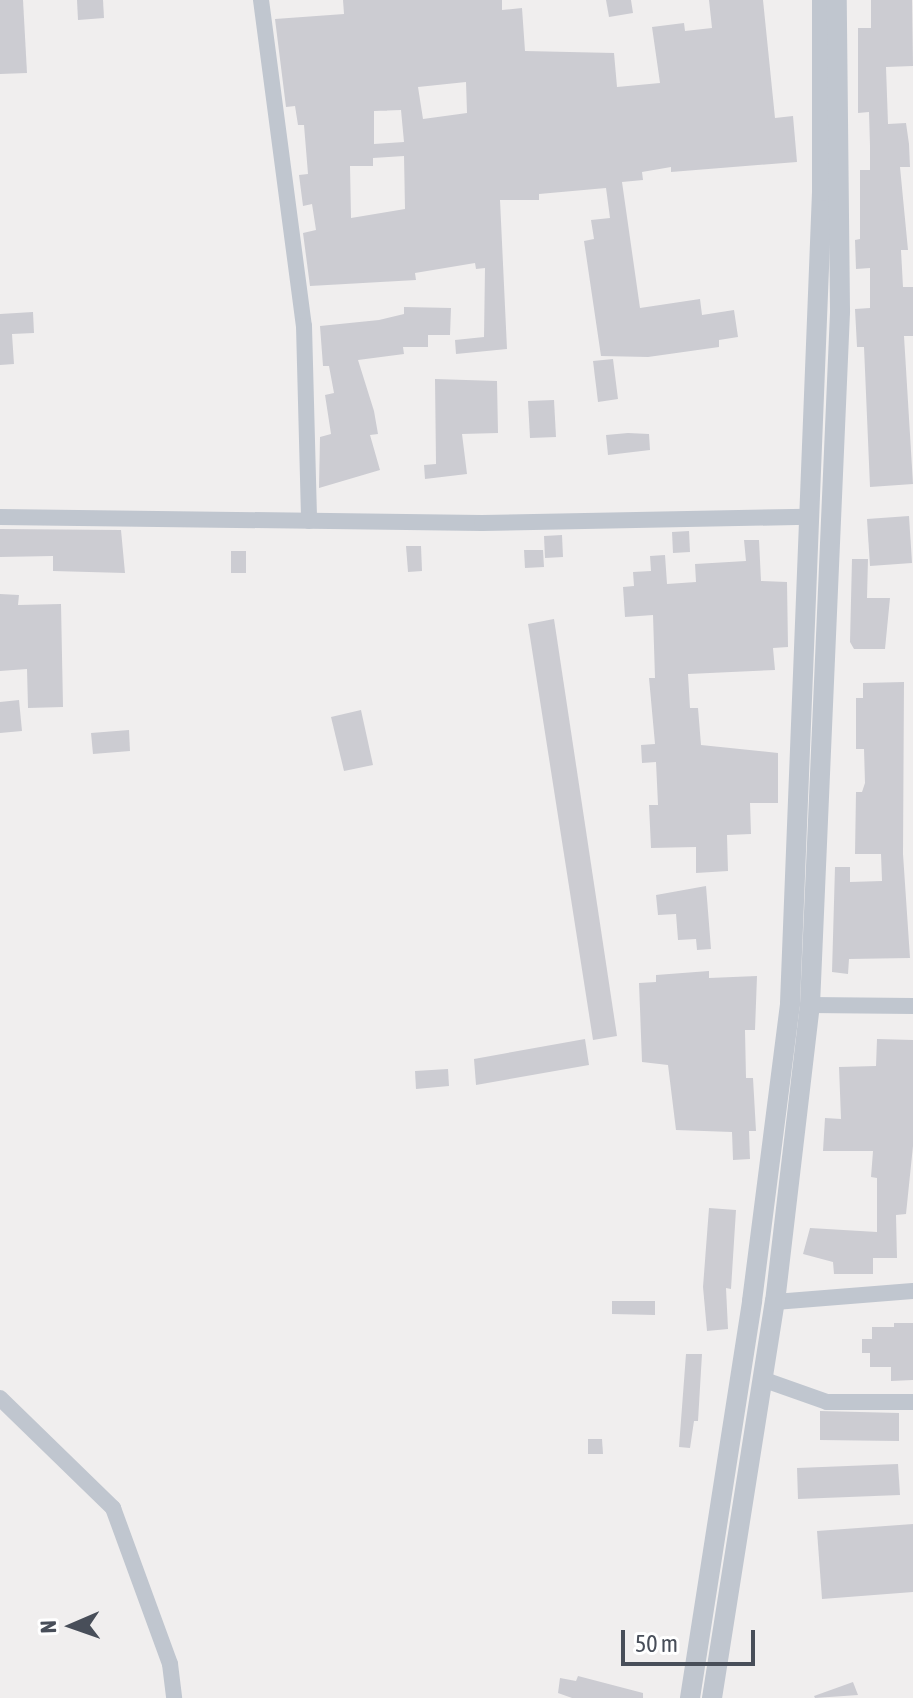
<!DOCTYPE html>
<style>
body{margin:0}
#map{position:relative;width:913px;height:1698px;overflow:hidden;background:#f0eeee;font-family:"Asap Condensed",sans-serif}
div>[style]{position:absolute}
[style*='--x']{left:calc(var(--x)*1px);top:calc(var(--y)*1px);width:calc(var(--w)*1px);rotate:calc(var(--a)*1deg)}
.building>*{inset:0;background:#ccccd2}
.minor>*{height:16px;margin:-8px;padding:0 8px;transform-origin:8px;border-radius:8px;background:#c0c6cf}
.tertiary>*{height:20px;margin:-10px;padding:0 10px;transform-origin:10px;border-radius:10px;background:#c0c6cf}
span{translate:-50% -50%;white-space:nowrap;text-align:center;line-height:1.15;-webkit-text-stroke:6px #fff;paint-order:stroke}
.north{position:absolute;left:32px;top:1586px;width:80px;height:80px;-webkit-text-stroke:6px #fff;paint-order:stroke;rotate:268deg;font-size:22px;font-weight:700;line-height:32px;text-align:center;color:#484e59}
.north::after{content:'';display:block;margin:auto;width:28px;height:36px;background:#484e59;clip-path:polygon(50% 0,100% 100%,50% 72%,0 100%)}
.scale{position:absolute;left:621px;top:1630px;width:134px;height:36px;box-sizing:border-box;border:4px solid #484e59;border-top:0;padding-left:10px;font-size:24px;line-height:28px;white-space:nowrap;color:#484e59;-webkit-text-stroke:6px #fff;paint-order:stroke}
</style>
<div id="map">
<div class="building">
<div style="clip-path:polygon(0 0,23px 0,27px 73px,0 74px)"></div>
<div style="clip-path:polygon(77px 0,103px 0,104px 18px,78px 20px)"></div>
<div style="clip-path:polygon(evenodd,343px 0,502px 0,502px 10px,522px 8px,525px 51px,614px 53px,617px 87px,660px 83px,652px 27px,684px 23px,685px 31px,712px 28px,709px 0,763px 0,775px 118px,793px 116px,797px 162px,671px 172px,671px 167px,642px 172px,643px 180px,622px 182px,640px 308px,700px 299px,702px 315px,734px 310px,738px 337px,719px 340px,719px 347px,648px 357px,601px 356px,584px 241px,594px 239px,591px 220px,610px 218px,606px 188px,539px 194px,539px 200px,500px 200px,507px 349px,456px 354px,455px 340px,484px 337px,485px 268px,476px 269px,475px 263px,415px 273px,416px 280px,310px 286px,303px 233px,316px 230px,312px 204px,303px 206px,299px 175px,308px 174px,304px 125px,298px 125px,295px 106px,286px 107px,275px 19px,344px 14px,343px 0,466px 82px,467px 113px,423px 119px,418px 87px,466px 82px,343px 0,401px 110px,404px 142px,374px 144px,374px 111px,401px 110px,343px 0,404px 156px,405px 209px,351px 218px,350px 166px,373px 166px,373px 158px,404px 156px)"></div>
<div style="clip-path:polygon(606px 0,631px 0,633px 13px,609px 17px)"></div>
<div style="clip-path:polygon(871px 0,912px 0,913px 66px,886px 67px,888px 124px,906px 123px,909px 144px,910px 167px,900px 167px,908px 250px,901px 250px,903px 287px,913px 287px,913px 336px,904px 336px,913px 484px,870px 487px,864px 347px,857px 347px,855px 309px,870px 308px,870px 268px,856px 269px,855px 240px,860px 239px,860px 170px,870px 170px,870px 146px,869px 112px,858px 113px,858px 28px,871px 28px)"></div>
<div style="clip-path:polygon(404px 307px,451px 308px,450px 335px,428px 335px,428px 347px,403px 347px,404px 354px,358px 360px,374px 411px,378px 434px,370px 435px,380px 470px,319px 488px,320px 437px,331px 434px,325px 395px,334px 393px,329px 366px,323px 366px,320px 326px,379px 320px,404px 314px)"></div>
<div style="clip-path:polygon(33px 312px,34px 333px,12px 334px,14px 364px,0 365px,0 314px)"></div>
<div style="clip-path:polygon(613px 359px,618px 399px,598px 402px,593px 361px)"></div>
<div style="clip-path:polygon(435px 379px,497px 381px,498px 433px,462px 434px,467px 474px,425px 479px,424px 465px,436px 464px)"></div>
<div style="clip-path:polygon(554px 400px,556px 437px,530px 438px,528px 401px)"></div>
<div style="clip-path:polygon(628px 433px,649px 434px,650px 450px,608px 455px,606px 435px)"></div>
<div style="clip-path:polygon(909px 516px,912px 563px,870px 566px,867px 519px)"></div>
<div style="clip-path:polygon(0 529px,121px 530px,125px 573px,53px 571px,53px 556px,0 557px)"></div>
<div style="clip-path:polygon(689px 531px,690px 552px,673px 553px,672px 532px)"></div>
<div style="clip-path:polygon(562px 535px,563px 557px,545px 558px,544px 536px)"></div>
<div style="clip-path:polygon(744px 540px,759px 540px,761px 581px,787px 582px,788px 647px,773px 648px,775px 670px,688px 674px,690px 708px,698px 708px,701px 745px,778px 753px,778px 803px,750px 803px,751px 834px,727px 835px,728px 871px,696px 873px,696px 847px,651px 848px,649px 805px,658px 805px,656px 762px,642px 763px,641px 745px,655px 744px,649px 678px,655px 678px,653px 615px,625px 617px,623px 587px,634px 586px,633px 572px,651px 571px,650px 556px,665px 555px,667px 584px,696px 582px,695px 564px,746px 561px)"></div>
<div style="clip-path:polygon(406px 546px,421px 546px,422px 571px,408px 572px)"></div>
<div style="clip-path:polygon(524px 550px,543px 550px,544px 567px,525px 568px)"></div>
<div style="clip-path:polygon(231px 551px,246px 551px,246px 573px,231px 573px)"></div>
<div style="clip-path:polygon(852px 559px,868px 559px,867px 598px,890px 598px,885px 649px,854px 649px,850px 642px)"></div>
<div style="clip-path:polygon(0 594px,19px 595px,18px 605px,61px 604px,63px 707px,28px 708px,27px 669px,0 671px)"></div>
<div style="clip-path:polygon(554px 619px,617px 1036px,593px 1040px,528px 624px)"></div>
<div style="clip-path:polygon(904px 682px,903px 854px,910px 958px,849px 959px,848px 974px,832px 972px,835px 867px,850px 867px,850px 882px,882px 881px,881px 854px,855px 854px,856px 792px,862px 792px,865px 783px,864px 749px,856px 749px,856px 698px,863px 698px,863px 683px)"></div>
<div style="clip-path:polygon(19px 700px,22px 731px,0 733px,0 702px)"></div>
<div style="clip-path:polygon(361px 710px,373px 765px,344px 771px,331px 717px)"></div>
<div style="clip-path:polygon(129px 730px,130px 751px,93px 754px,91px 733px)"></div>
<div style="clip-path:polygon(706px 886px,711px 949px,697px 950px,696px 939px,678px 940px,676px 914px,658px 915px,656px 895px)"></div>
<div style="clip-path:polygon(709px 971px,709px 978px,757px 976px,755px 1030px,745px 1030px,746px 1078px,753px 1078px,756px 1131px,749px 1131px,750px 1159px,733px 1160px,732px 1132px,676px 1130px,668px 1065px,642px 1062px,639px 983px,656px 982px,656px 975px)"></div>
<div style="clip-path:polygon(585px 1039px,589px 1065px,476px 1085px,474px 1059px)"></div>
<div style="clip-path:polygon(877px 1039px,913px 1040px,913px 1146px,906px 1214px,896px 1215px,897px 1258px,873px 1258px,873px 1274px,834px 1274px,833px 1262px,803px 1254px,810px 1228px,877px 1232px,877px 1178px,871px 1177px,873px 1151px,823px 1151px,825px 1118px,841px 1119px,839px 1067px,876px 1066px)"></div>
<div style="clip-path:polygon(448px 1069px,449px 1086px,416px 1089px,415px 1071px)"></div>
<div style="clip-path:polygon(709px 1208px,736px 1210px,731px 1289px,726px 1288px,728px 1329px,707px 1331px,703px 1287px)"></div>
<div style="clip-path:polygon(612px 1301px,655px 1301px,655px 1315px,612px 1314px)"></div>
<div style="clip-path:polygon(894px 1323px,913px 1323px,913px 1380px,891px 1381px,891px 1367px,870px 1367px,870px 1353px,862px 1353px,862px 1339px,872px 1339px,872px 1327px,894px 1327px)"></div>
<div style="clip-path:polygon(686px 1354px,702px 1354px,698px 1421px,694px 1421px,690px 1448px,679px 1447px)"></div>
<div style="clip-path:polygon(820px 1411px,899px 1413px,899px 1441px,820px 1440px)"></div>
<div style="clip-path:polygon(588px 1439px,602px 1439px,603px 1454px,588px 1454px)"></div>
<div style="clip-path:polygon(898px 1464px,900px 1495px,798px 1499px,797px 1468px)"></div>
<div style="clip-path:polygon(913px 1524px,913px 1592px,822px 1599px,817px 1531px)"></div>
<div style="clip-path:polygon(578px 1676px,643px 1693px,643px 1698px,572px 1698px,558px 1693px,560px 1678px,576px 1681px)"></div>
<div style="clip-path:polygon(853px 1682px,858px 1695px,815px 1698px,814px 1696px)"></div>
</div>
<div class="minor">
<div style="--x:261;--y:0;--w:329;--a:82.5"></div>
<div style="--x:304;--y:326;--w:195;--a:88.5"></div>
<div style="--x:0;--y:517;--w:482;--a:0.7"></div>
<div style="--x:482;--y:523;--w:326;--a:-1.1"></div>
<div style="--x:810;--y:1005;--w:103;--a:0.6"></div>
<div style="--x:775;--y:1302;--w:138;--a:-4.6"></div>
<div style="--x:762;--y:1379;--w:69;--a:19.5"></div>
<div style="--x:827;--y:1402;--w:86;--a:0"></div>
<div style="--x:0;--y:1398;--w:158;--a:44.2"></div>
<div style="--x:113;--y:1508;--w:166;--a:69.9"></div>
<div style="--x:170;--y:1664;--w:34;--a:83"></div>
</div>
<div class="tertiary">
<div style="--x:690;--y:1698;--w:402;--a:-81.1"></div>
<div style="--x:752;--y:1301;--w:300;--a:-82.7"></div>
<div style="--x:790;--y:1003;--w:813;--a:-87.74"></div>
<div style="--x:822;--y:191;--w:191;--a:-90"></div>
<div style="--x:712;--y:1698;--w:401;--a:-81"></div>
<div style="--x:775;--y:1302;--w:299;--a:-83.3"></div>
<div style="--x:810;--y:1005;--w:695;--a:-87.52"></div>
<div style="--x:840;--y:311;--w:311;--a:-90.6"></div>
</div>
<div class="north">N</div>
<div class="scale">50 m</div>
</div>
